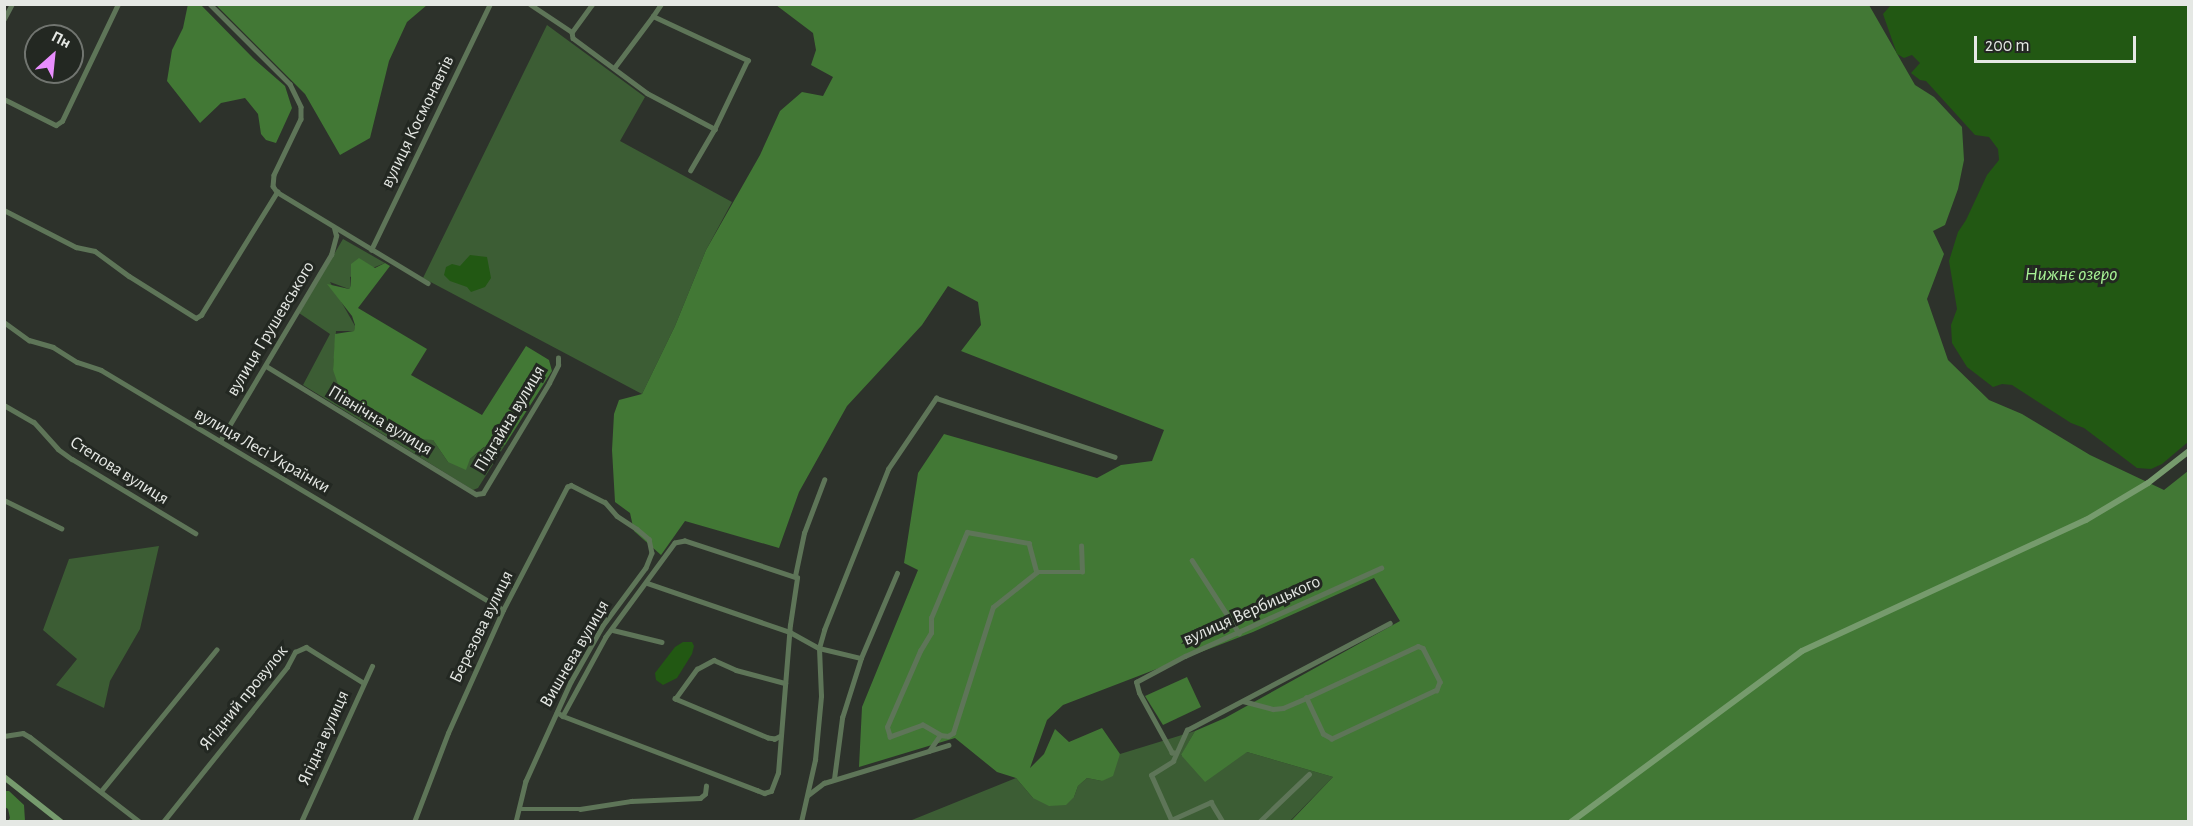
<!DOCTYPE html>
<meta charset="utf-8">
<style>
body{margin:0}
#map{position:relative;width:2193px;height:826px;overflow:hidden;background:#2d322b;font-family:"Alegreya Sans",sans-serif}
div>[style]{position:absolute}
[style*='--x']{left:calc(var(--x)*1px);top:calc(var(--y)*1px);width:calc(var(--w)*1px);rotate:calc(var(--a)*1deg)}
.green>*{inset:0;background:#3c5d34}
.forest>*{inset:0;background:#427835}
.water>*{inset:0;background:#225813}
.street>*{height:4.5px;margin:-2.25px;padding:0 2.25px;transform-origin:2.25px;border-radius:2.25px;background:#5e7558}
.secondary>*{height:6px;margin:-3px;padding:0 3px;transform-origin:3px;border-radius:3px;background:#769b6d}
span{translate:-50% -50%;white-space:nowrap;text-align:center;line-height:1.15;-webkit-text-stroke:6px #232822;paint-order:stroke}
.street-label{font-size:18px;color:#e5e8e4}
.water-label{font-size:20px;color:#a7f295;font-style:italic}
.frame{position:absolute;inset:0;border:6px solid #e5e8e4;pointer-events:none}
.north{position:absolute;left:24px;top:24px;width:60px;height:60px;box-sizing:border-box;background:#232822;border:2px solid #717570;border-radius:50%;rotate:27deg;font-size:16px;font-weight:700;line-height:24px;text-align:center;color:#e5e8e4}
.north::after{content:'';display:block;margin:auto;width:21px;height:27px;background:#e98efe;clip-path:polygon(50% 0,100% 100%,50% 72%,0 100%)}
.scale{position:absolute;left:1974px;top:36px;width:162px;height:27px;box-sizing:border-box;border:3px solid #e5e8e4;border-top:0;padding-left:8px;font-size:18px;line-height:21px;white-space:nowrap;color:#e5e8e4;-webkit-text-stroke:4px #232822;paint-order:stroke}
</style>
<div id="map">
<div class="green">
<div style="clip-path:polygon(547px 25px,645px 97px,620px 141px,732px 202px,706px 250px,675px 326px,642px 394px,423px 278px)"></div>
<div style="clip-path:polygon(343px 239px,385px 263px,350px 277px,351px 287px,349px 289px,330px 282px,355px 326px,354px 331px,336px 331px,333px 370px,374px 416px,401px 429px,403px 439px,433px 440px,448px 462px,470px 459px,485px 447px,505px 445px,478px 488px,473px 490px,303px 385px,330px 334px,299px 313px)"></div>
<div style="clip-path:polygon(159px 546px,140px 629px,110px 681px,104px 708px,56px 685px,77px 659px,43px 630px,69px 559px)"></div>
<div style="clip-path:polygon(1195px 731px,1181px 756px,1247px 752px,1333px 777px,1290px 821px,907px 822px,1016px 778px,1033px 798px,1074px 797px,1078px 786px,1087px 778px,1102px 781px,1120px 754px)"></div>
</div>
<div class="forest">
<div style="clip-path:polygon(188px 4px,201px 5px,253px 58px,285px 86px,292px 108px,276px 143px,266px 140px,261px 134px,258px 114px,245px 98px,221px 103px,200px 123px,167px 81px,172px 50px,183px 28px)"></div>
<div style="clip-path:polygon(216px 5px,427px 5px,407px 22px,389px 61px,370px 138px,340px 155px,305px 94px)"></div>
<div style="clip-path:polygon(776px 5px,1869px 5px,1915px 85px,1934px 97px,1962px 127px,1964px 160px,1958px 189px,1945px 225px,1933px 231px,1944px 254px,1927px 299px,1948px 360px,1989px 400px,2022px 414px,2090px 455px,2164px 490px,2188px 471px,2188px 821px,1290px 822px,1333px 777px,1247px 752px,1205px 782px,1181px 755px,1195px 731px,1225px 718px,1400px 621px,1374px 578px,1253px 632px,1063px 705px,1047px 720px,1030px 768px,1044px 754px,1055px 729px,1069px 742px,1102px 728px,1120px 754px,1113px 776px,1102px 781px,1087px 778px,1078px 786px,1074px 797px,1066px 805px,1049px 806px,1033px 798px,1016px 778px,997px 772px,955px 738px,859px 767px,862px 707px,918px 570px,904px 563px,918px 473px,944px 434px,1097px 478px,1121px 465px,1152px 461px,1164px 430px,961px 351px,981px 325px,978px 302px,948px 286px,922px 325px,847px 406px,799px 492px,779px 548px,685px 521px,661px 555px,634px 531px,630px 513px,615px 502px,612px 450px,614px 414px,619px 400px,642px 394px,675px 326px,706px 250px,760px 155px,780px 111px,802px 92px,823px 96px,833px 77px,811px 65px,816px 50px,813px 33px)"></div>
<div style="clip-path:polygon(359px 258px,375px 268px,385px 263px,390px 266px,358px 308px,427px 349px,411px 375px,482px 415px,526px 346px,549px 360px,552px 371px,505px 445px,484px 447px,470px 459px,466px 470px,448px 462px,433px 440px,403px 439px,401px 429px,363px 409px,339px 387px,333px 370px,335px 334px,354px 331px,355px 325px,352px 316px,327px 284px,349px 289px,351px 286px,351px 264px)"></div>
<div style="clip-path:polygon(1187px 677px,1201px 707px,1163px 725px,1145px 696px)"></div>
<div style="clip-path:polygon(4px 791px,9px 791px,24px 805px,25px 821px,8px 821px,10px 818px,8px 809px,5px 807px)"></div>
</div>
<div class="water">
<div style="clip-path:polygon(1891px 5px,2188px 5px,2188px 442px,2162px 464px,2151px 469px,2137px 468px,2084px 428px,2071px 423px,2012px 385px,2002px 384px,1993px 387px,1967px 367px,1952px 343px,1951px 325px,1957px 309px,1949px 261px,1958px 232px,1966px 220px,1987px 175px,1999px 160px,1998px 149px,1989px 137px,1975px 135px,1926px 81px,1920px 80px,1911px 73px,1920px 63px,1912px 55px,1904px 58px,1897px 54px,1883px 14px)"></div>
<div style="clip-path:polygon(470px 255px,487px 257px,491px 278px,485px 287px,471px 292px,467px 287px,450px 281px,444px 275px,446px 267px,452px 264px,460px 266px)"></div>
<div style="clip-path:polygon(683px 642px,692px 642px,694px 646px,692px 654px,677px 678px,663px 685px,656px 680px,655px 673px,675px 647px)"></div>
</div>
<div class="street">
<div style="--x:210;--y:4;--w:113;--a:45"></div>
<div style="--x:290;--y:84;--w:25;--a:64"></div>
<div style="--x:301;--y:107;--w:12;--a:90"></div>
<div style="--x:301;--y:119;--w:62;--a:115.7"></div>
<div style="--x:274;--y:175;--w:11;--a:95"></div>
<div style="--x:273;--y:186;--w:7;--a:56"></div>
<div style="--x:277;--y:192;--w:176;--a:31.1"></div>
<div style="--x:530;--y:4;--w:50;--a:33.7"></div>
<div style="--x:572;--y:32;--w:6;--a:81"></div>
<div style="--x:573;--y:38;--w:92;--a:36.6"></div>
<div style="--x:647;--y:93;--w:77;--a:27.9"></div>
<div style="--x:653;--y:16;--w:14;--a:-56"></div>
<div style="--x:4;--y:19;--w:17;--a:-62"></div>
<div style="--x:572;--y:32;--w:34;--a:-54"></div>
<div style="--x:614;--y:68;--w:65;--a:-53.1"></div>
<div style="--x:653;--y:16;--w:105;--a:24.9"></div>
<div style="--x:748;--y:60;--w:76;--a:115.6"></div>
<div style="--x:715;--y:129;--w:48;--a:120.3"></div>
<div style="--x:4;--y:99;--w:58;--a:26.6"></div>
<div style="--x:56;--y:125;--w:7;--a:-34"></div>
<div style="--x:62;--y:121;--w:130;--a:-64.4"></div>
<div style="--x:4;--y:210;--w:81;--a:27.2"></div>
<div style="--x:76;--y:247;--w:19;--a:12"></div>
<div style="--x:95;--y:251;--w:42;--a:36.3"></div>
<div style="--x:129;--y:276;--w:79;--a:32.1"></div>
<div style="--x:196;--y:318;--w:6;--a:-31"></div>
<div style="--x:201;--y:315;--w:145;--a:-58.3"></div>
<div style="--x:371;--y:250;--w:273;--a:-64.2"></div>
<div style="--x:4;--y:322;--w:31;--a:36"></div>
<div style="--x:29;--y:340;--w:25;--a:16"></div>
<div style="--x:53;--y:347;--w:28;--a:32"></div>
<div style="--x:77;--y:362;--w:25;--a:18"></div>
<div style="--x:101;--y:370;--w:468;--a:30.8"></div>
<div style="--x:266;--y:366;--w:246;--a:31.4"></div>
<div style="--x:476;--y:494;--w:7;--a:-8"></div>
<div style="--x:483;--y:493;--w:128;--a:-59"></div>
<div style="--x:549;--y:383;--w:20;--a:-63"></div>
<div style="--x:558;--y:365;--w:7;--a:-90"></div>
<div style="--x:4;--y:405;--w:34;--a:30"></div>
<div style="--x:34;--y:422;--w:36;--a:48"></div>
<div style="--x:58;--y:449;--w:17;--a:36"></div>
<div style="--x:72;--y:459;--w:144;--a:31"></div>
<div style="--x:220;--y:441;--w:217;--a:-59.2"></div>
<div style="--x:331;--y:255;--w:20;--a:-75"></div>
<div style="--x:336;--y:236;--w:8;--a:-104"></div>
<div style="--x:4;--y:500;--w:64;--a:26.2"></div>
<div style="--x:1192;--y:560;--w:87;--a:57.2"></div>
<div style="--x:795;--y:576;--w:44;--a:-78.2"></div>
<div style="--x:804;--y:533;--w:57;--a:-69.3"></div>
<div style="--x:647;--y:583;--w:151;--a:18.9"></div>
<div style="--x:790;--y:632;--w:33;--a:29"></div>
<div style="--x:819;--y:648;--w:43;--a:13.4"></div>
<div style="--x:613;--y:630;--w:50;--a:13.8"></div>
<div style="--x:1243;--y:701;--w:31;--a:15"></div>
<div style="--x:1273;--y:709;--w:10;--a:-6"></div>
<div style="--x:1283;--y:708;--w:25;--a:-23"></div>
<div style="--x:1306;--y:698;--w:123;--a:-24.9"></div>
<div style="--x:1418;--y:646;--w:5;--a:22"></div>
<div style="--x:1423;--y:648;--w:38;--a:63"></div>
<div style="--x:1440;--y:682;--w:9;--a:111"></div>
<div style="--x:1437;--y:690;--w:116;--a:155"></div>
<div style="--x:1332;--y:739;--w:10;--a:-151"></div>
<div style="--x:1323;--y:734;--w:40;--a:-115"></div>
<div style="--x:557;--y:712;--w:7;--a:34"></div>
<div style="--x:563;--y:716;--w:208;--a:20.9"></div>
<div style="--x:757;--y:790;--w:8;--a:23"></div>
<div style="--x:764;--y:793;--w:7;--a:-16"></div>
<div style="--x:771;--y:791;--w:19;--a:-69"></div>
<div style="--x:778;--y:773;--w:148;--a:-85.4"></div>
<div style="--x:790;--y:625;--w:48;--a:-81.5"></div>
<div style="--x:797;--y:578;--w:118;--a:-161.7"></div>
<div style="--x:685;--y:541;--w:10;--a:169"></div>
<div style="--x:675;--y:543;--w:117;--a:126.3"></div>
<div style="--x:606;--y:637;--w:90;--a:118.6"></div>
<div style="--x:940;--y:735;--w:20;--a:-150"></div>
<div style="--x:923;--y:725;--w:35;--a:160"></div>
<div style="--x:890;--y:737;--w:10;--a:-107"></div>
<div style="--x:887;--y:727;--w:83;--a:-66.5"></div>
<div style="--x:920;--y:651;--w:21;--a:-59"></div>
<div style="--x:931;--y:633;--w:15;--a:-90"></div>
<div style="--x:931;--y:618;--w:93;--a:-67.3"></div>
<div style="--x:967;--y:532;--w:63;--a:10.1"></div>
<div style="--x:1029;--y:543;--w:30;--a:75"></div>
<div style="--x:4;--y:736;--w:19;--a:-9"></div>
<div style="--x:23;--y:733;--w:8;--a:30"></div>
<div style="--x:30;--y:737;--w:139;--a:37.7"></div>
<div style="--x:781;--y:736;--w:7;--a:153"></div>
<div style="--x:775;--y:739;--w:7;--a:-172"></div>
<div style="--x:768;--y:738;--w:101;--a:-157.2"></div>
<div style="--x:675;--y:699;--w:37;--a:-54"></div>
<div style="--x:697;--y:669;--w:19;--a:-28"></div>
<div style="--x:714;--y:660;--w:24;--a:24"></div>
<div style="--x:736;--y:670;--w:51;--a:14.9"></div>
<div style="--x:929;--y:751;--w:19;--a:-55"></div>
<div style="--x:940;--y:735;--w:8;--a:7"></div>
<div style="--x:948;--y:736;--w:6;--a:-31"></div>
<div style="--x:953;--y:733;--w:132;--a:-72.4"></div>
<div style="--x:993;--y:607;--w:56;--a:-38.5"></div>
<div style="--x:1037;--y:572;--w:45;--a:0"></div>
<div style="--x:1082;--y:572;--w:26;--a:-92"></div>
<div style="--x:1175;--y:753;--w:3;--a:180"></div>
<div style="--x:1172;--y:753;--w:68;--a:-118.8"></div>
<div style="--x:1139;--y:693;--w:11;--a:-105"></div>
<div style="--x:1136;--y:682;--w:55;--a:-28"></div>
<div style="--x:1185;--y:656;--w:215;--a:-24.2"></div>
<div style="--x:834;--y:779;--w:62;--a:-82.5"></div>
<div style="--x:842;--y:718;--w:63;--a:-72.4"></div>
<div style="--x:861;--y:658;--w:92;--a:-67"></div>
<div style="--x:102;--y:790;--w:181;--a:-50.8"></div>
<div style="--x:808;--y:795;--w:20;--a:-37"></div>
<div style="--x:824;--y:783;--w:130;--a:-17"></div>
<div style="--x:520;--y:809;--w:60;--a:0"></div>
<div style="--x:580;--y:809;--w:52;--a:-8.9"></div>
<div style="--x:631;--y:801;--w:69;--a:-2.5"></div>
<div style="--x:700;--y:798;--w:6;--a:-39"></div>
<div style="--x:705;--y:794;--w:8;--a:-83"></div>
<div style="--x:1171;--y:820;--w:44;--a:-24.2"></div>
<div style="--x:1211;--y:802;--w:23;--a:59"></div>
<div style="--x:163;--y:822;--w:198;--a:-51.3"></div>
<div style="--x:287;--y:667;--w:17;--a:-62"></div>
<div style="--x:295;--y:652;--w:12;--a:-24"></div>
<div style="--x:306;--y:647;--w:68;--a:31.8"></div>
<div style="--x:301;--y:822;--w:171;--a:-65.5"></div>
<div style="--x:414;--y:822;--w:95;--a:-69.1"></div>
<div style="--x:448;--y:733;--w:135;--a:-65.9"></div>
<div style="--x:503;--y:610;--w:139;--a:-62.5"></div>
<div style="--x:567;--y:487;--w:4;--a:-27"></div>
<div style="--x:571;--y:485;--w:38;--a:27"></div>
<div style="--x:605;--y:502;--w:18;--a:49"></div>
<div style="--x:617;--y:516;--w:24;--a:33"></div>
<div style="--x:637;--y:529;--w:16;--a:40"></div>
<div style="--x:649;--y:539;--w:14;--a:78"></div>
<div style="--x:652;--y:553;--w:16;--a:112"></div>
<div style="--x:646;--y:568;--w:72;--a:126.6"></div>
<div style="--x:603;--y:626;--w:64;--a:119.7"></div>
<div style="--x:571;--y:682;--w:109;--a:114.4"></div>
<div style="--x:526;--y:781;--w:42;--a:103.7"></div>
<div style="--x:801;--y:822;--w:64;--a:-77.3"></div>
<div style="--x:815;--y:760;--w:64;--a:-84.6"></div>
<div style="--x:821;--y:696;--w:48;--a:-92.4"></div>
<div style="--x:819;--y:648;--w:19;--a:-74"></div>
<div style="--x:824;--y:630;--w:173;--a:-68.3"></div>
<div style="--x:888;--y:469;--w:86;--a:-55.9"></div>
<div style="--x:936;--y:398;--w:188;--a:18.2"></div>
<div style="--x:1172;--y:822;--w:51;--a:-114.1"></div>
<div style="--x:1151;--y:775;--w:26;--a:-32"></div>
<div style="--x:1173;--y:761;--w:34;--a:-66"></div>
<div style="--x:1187;--y:730;--w:229;--a:-27.8"></div>
<div style="--x:1259;--y:822;--w:69;--a:-43.8"></div>
</div>
<div class="secondary">
<div style="--x:4;--y:777;--w:73;--a:38.3"></div>
<div style="--x:1571;--y:822;--w:287;--a:-36.5"></div>
<div style="--x:1802;--y:651;--w:313;--a:-24.8"></div>
<div style="--x:2086;--y:520;--w:72;--a:-30.8"></div>
<div style="--x:2148;--y:483;--w:51;--a:-37.8"></div>
</div>
<div class="street-label">
<span style="left:418px;top:122px;rotate:-64deg">вулиця Космонавтів</span>
<span style="left:271px;top:329px;rotate:-59deg">вулиця Грушевського</span>
<span style="left:510px;top:419px;rotate:-59deg">Підгайна вулиця</span>
<span style="left:380px;top:421px;rotate:31deg">Північна вулиця</span>
<span style="left:262px;top:451px;rotate:30deg">вулиця Лесі Українки</span>
<span style="left:119px;top:471px;rotate:32deg">Степова вулиця</span>
<span style="left:1252px;top:611px;rotate:-24deg">вулиця Вербицького</span>
<span style="left:482px;top:627px;rotate:-64deg">Березова вулиця</span>
<span style="left:575px;top:654px;rotate:-60deg">Вишнева вулиця</span>
<span style="left:244px;top:698px;rotate:-51deg">Ягідний провулок</span>
<span style="left:324px;top:738px;rotate:-66deg">Ягідна вулиця</span>
</div>
<div class="water-label">
<span style="left:2071px;top:274px">Нижнє озеро</span>
</div>
<div class="frame"></div>
<div class="north">Пн</div>
<div class="scale">200 m</div>
</div>
